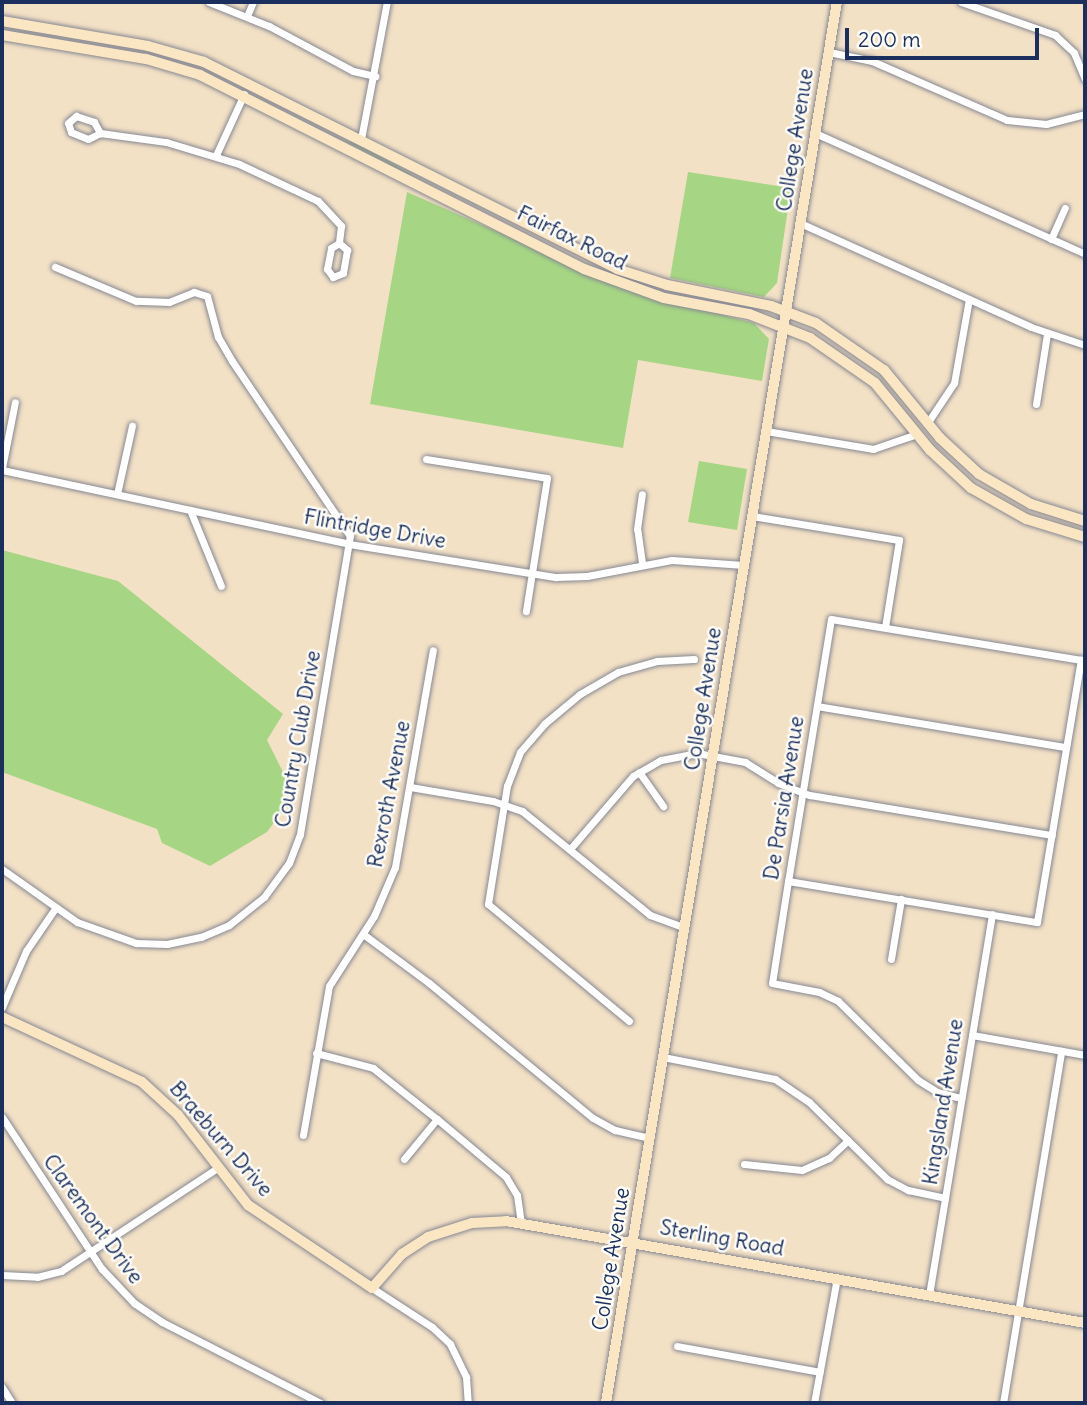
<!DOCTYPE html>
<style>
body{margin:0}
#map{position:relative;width:1087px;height:1405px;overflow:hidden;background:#f3e1c6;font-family:Delius,sans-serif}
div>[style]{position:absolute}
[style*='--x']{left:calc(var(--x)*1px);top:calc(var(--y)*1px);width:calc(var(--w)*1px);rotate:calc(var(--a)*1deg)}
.green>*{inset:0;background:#a6d684}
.roads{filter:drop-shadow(0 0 2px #878892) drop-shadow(0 0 2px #878892)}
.street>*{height:7px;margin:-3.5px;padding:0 3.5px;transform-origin:3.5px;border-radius:3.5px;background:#fff}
.secondary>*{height:10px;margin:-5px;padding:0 5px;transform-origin:5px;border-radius:5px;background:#fbe6c4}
span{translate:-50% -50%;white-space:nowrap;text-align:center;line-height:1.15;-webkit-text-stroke:5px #fdfcf7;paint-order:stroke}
.street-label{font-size:21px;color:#1b2f5e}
.frame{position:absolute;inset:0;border:4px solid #1b2f5e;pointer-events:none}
.scale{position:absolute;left:845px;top:28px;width:194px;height:32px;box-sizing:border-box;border:4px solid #1b2f5e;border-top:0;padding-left:9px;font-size:21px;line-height:24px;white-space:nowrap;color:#1b2f5e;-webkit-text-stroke:5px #fdfcf7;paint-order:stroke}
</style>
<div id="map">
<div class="green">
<div style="clip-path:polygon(345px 141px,356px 143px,411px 174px,409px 175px)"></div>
<div style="clip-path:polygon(688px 172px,791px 188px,777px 283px,764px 297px,670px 278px)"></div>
<div style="clip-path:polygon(407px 192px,634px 292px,754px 323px,769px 339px,762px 381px,638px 360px,623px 448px,370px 404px)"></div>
<div style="clip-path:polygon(699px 461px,747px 469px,737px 530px,688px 522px)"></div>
<div style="clip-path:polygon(2px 550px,118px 581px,283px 714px,267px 740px,285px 776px,281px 813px,267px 832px,210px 866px,162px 843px,157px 829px,2px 772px)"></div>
</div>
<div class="roads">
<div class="street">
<div style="--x:209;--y:2;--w:65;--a:21.8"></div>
<div style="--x:269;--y:26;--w:95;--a:28.2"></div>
<div style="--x:353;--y:71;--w:23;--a:13"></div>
<div style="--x:961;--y:2;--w:100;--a:19.3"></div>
<div style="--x:1055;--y:35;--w:26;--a:43"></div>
<div style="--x:1074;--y:53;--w:28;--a:67"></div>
<div style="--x:247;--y:16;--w:15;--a:-67"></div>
<div style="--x:829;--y:52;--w:44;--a:11.8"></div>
<div style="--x:872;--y:61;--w:147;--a:23.6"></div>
<div style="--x:1007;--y:120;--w:39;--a:6"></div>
<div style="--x:1046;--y:124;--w:40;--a:-14.4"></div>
<div style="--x:100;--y:133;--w:13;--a:153"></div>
<div style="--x:88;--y:139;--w:18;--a:-158"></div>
<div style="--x:71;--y:132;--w:9;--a:-108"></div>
<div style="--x:68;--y:123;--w:11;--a:-41"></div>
<div style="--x:76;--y:116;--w:19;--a:18"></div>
<div style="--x:94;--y:122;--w:13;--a:61"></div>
<div style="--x:100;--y:133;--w:67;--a:7.8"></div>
<div style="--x:166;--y:142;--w:76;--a:16.8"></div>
<div style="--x:239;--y:164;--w:87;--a:25.1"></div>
<div style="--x:318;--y:201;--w:34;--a:47"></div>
<div style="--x:341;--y:226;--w:17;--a:97"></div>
<div style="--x:815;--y:133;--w:296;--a:24.1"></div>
<div style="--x:361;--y:139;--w:139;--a:-79.3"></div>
<div style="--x:216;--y:155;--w:67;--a:-65.3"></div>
<div style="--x:800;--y:223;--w:253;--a:24.2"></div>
<div style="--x:1031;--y:327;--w:57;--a:18.4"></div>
<div style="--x:1051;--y:239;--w:34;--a:-66"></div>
<div style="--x:339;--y:243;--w:11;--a:41"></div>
<div style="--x:347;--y:250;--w:23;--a:100"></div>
<div style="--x:343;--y:273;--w:11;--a:158"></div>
<div style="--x:333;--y:277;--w:10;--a:-127"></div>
<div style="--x:327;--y:269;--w:21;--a:-79"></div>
<div style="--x:331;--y:248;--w:9;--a:-32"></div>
<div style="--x:1036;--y:404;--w:71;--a:-81.1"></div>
<div style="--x:928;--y:422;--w:47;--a:-56.3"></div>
<div style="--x:954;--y:383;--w:85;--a:-79.9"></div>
<div style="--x:766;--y:431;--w:109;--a:9.5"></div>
<div style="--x:873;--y:449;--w:46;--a:-18.8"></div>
<div style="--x:426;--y:459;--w:122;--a:8.9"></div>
<div style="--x:547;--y:478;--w:135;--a:99"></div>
<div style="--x:2;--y:468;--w:67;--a:-78.9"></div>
<div style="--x:2;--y:470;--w:355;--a:12"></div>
<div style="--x:349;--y:544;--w:210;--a:9.1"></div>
<div style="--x:556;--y:577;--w:31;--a:-2"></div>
<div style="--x:587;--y:576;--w:86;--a:-10.7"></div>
<div style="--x:672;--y:560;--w:72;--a:4"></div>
<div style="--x:117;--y:494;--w:70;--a:-77.6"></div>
<div style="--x:190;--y:510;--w:82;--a:67.8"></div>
<div style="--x:752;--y:516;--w:149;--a:9.3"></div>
<div style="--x:899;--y:540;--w:88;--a:99.1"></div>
<div style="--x:642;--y:563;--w:34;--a:-98"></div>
<div style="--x:637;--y:529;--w:35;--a:-82"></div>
<div style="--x:817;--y:706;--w:252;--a:9.4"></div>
<div style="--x:639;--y:772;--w:42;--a:54.8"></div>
<div style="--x:410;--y:787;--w:84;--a:9.6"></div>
<div style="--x:493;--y:801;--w:31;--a:19"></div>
<div style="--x:522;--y:811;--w:165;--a:39.1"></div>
<div style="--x:650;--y:915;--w:37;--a:20"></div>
<div style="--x:570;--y:849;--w:96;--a:-49.2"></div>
<div style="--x:633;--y:776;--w:32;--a:-30"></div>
<div style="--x:661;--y:760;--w:37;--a:-11"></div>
<div style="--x:697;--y:753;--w:49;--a:10.6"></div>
<div style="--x:745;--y:762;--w:39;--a:32"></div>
<div style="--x:778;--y:783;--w:34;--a:21"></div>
<div style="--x:810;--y:795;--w:245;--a:9.4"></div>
<div style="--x:2;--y:869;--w:92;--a:35.2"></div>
<div style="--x:77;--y:922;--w:63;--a:19.6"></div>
<div style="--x:136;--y:943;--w:31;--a:2"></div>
<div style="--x:167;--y:944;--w:35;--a:-12"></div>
<div style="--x:201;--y:937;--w:30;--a:-23"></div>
<div style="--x:229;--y:925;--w:45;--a:-38.7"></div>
<div style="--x:264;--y:897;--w:42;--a:-53.7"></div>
<div style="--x:289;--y:863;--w:31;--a:-69"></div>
<div style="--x:300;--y:834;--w:302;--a:-80.5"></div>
<div style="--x:350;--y:536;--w:211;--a:-124"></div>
<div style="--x:232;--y:361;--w:28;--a:-120"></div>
<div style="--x:218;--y:337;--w:42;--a:-105"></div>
<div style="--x:207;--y:296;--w:14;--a:-163"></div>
<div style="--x:194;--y:292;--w:27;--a:158"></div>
<div style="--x:169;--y:302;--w:33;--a:-178"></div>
<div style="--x:136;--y:301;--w:88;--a:-157.2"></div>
<div style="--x:788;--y:881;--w:252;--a:9.4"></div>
<div style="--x:1037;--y:922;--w:266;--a:-80.5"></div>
<div style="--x:1081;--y:660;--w:253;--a:-170.7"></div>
<div style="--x:831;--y:619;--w:266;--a:99.3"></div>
<div style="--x:788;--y:881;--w:103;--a:98.9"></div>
<div style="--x:772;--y:983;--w:48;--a:10.8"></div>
<div style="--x:819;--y:992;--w:21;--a:25"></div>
<div style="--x:838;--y:1001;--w:112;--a:44.6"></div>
<div style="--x:918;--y:1080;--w:22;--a:32"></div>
<div style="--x:937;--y:1092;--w:25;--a:14"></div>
<div style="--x:363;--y:934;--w:82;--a:36.6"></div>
<div style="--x:429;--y:983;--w:212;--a:39.5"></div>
<div style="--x:593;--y:1118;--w:25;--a:29"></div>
<div style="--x:615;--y:1130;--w:36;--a:13"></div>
<div style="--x:891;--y:959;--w:61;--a:-80.5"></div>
<div style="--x:2;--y:1007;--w:61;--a:-66.8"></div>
<div style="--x:26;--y:951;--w:53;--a:-55.7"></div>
<div style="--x:629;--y:1021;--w:183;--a:-140.3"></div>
<div style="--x:488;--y:904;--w:120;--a:-80.9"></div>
<div style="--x:507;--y:786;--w:36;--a:-69"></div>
<div style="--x:520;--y:752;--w:37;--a:-49"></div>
<div style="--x:544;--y:724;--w:47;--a:-39.8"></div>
<div style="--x:580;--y:694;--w:44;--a:-30.1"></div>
<div style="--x:618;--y:672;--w:41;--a:-15.8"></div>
<div style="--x:657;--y:661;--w:37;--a:-3"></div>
<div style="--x:972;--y:1035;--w:115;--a:10"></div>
<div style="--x:316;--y:1053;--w:59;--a:14.7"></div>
<div style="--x:373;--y:1068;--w:82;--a:38.6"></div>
<div style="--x:437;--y:1119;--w:90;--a:40"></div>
<div style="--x:506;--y:1177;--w:21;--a:59"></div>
<div style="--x:517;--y:1195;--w:28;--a:82"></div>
<div style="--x:663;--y:1057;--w:114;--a:11.1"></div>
<div style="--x:775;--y:1079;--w:41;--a:34.1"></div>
<div style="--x:809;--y:1102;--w:110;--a:44.6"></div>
<div style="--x:887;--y:1179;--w:24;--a:28"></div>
<div style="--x:908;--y:1190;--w:38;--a:12"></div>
<div style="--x:2;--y:1117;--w:182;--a:56.7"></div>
<div style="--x:102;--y:1269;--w:47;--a:46.7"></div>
<div style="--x:134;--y:1303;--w:34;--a:34"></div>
<div style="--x:162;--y:1322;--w:178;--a:27.1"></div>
<div style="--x:303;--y:1135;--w:151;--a:-80.1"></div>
<div style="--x:329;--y:986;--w:83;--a:-57.3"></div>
<div style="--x:374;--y:916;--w:53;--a:-66.8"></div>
<div style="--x:395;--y:867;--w:220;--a:-80.1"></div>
<div style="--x:404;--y:1159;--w:52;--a:-50.5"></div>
<div style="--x:744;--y:1164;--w:58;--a:5.9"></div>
<div style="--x:802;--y:1170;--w:30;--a:-24"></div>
<div style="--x:829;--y:1158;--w:26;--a:-43"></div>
<div style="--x:2;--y:1275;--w:35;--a:3"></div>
<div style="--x:37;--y:1277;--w:25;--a:-14"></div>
<div style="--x:61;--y:1271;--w:187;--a:-33.4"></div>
<div style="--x:372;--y:1288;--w:72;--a:33"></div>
<div style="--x:432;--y:1327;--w:25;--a:43"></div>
<div style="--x:450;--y:1344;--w:37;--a:64"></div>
<div style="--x:466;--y:1377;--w:26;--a:86"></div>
<div style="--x:929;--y:1295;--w:386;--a:-80.6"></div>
<div style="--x:677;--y:1346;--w:145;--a:10.3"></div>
<div style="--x:2;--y:1387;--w:19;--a:58"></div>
<div style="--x:814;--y:1403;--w:127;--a:-79.6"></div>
<div style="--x:1003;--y:1403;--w:357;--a:-80.6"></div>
</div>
<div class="secondary">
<div style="--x:2;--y:21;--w:148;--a:9.7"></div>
<div style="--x:148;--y:46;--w:58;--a:15.9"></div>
<div style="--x:204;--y:62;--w:462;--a:26.6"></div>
<div style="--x:617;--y:269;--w:52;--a:17.7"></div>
<div style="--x:667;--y:285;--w:106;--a:11.4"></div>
<div style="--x:771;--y:306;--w:48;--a:20.7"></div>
<div style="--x:816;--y:323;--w:83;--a:34.7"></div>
<div style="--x:884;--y:370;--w:88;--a:50.5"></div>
<div style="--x:940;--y:438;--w:53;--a:42.7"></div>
<div style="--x:979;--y:474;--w:60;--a:30"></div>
<div style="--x:1031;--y:504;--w:57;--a:17.5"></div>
<div style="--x:2;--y:35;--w:146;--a:9.5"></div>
<div style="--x:146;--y:59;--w:56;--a:16.5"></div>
<div style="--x:200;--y:75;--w:430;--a:26.8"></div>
<div style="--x:584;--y:269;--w:85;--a:19.9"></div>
<div style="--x:664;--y:298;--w:86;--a:10.7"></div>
<div style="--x:749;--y:314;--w:66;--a:21.5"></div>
<div style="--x:810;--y:338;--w:79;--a:34.7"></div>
<div style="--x:875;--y:383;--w:87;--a:50.6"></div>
<div style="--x:930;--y:450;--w:56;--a:42.8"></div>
<div style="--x:971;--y:488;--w:63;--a:29.4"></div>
<div style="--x:1026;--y:519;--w:62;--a:17"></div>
<div style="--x:2;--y:1017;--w:154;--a:24.9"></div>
<div style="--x:142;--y:1082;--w:49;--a:42.5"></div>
<div style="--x:178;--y:1115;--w:114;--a:52.1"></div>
<div style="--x:248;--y:1205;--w:149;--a:33.8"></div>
<div style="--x:372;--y:1288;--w:45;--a:-48.6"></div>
<div style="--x:402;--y:1254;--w:31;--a:-33"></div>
<div style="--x:428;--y:1237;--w:46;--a:-17.7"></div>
<div style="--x:472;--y:1223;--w:34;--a:-3"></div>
<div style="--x:506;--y:1221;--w:588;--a:9.99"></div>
<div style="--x:606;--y:1403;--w:1420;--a:-80.64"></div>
</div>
</div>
<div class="street-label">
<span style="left:795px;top:140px;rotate:-81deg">College Avenue</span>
<span style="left:572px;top:238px;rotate:26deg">Fairfax Road</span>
<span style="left:375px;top:529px;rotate:10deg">Flintridge Drive</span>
<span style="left:703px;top:699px;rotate:-81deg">College Avenue</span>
<span style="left:298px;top:739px;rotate:-80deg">Country Club Drive</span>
<span style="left:389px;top:794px;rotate:-79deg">Rexroth Avenue</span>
<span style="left:784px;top:798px;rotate:-81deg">De Parsia Avenue</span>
<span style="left:943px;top:1102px;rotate:-81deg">Kingsland Avenue</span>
<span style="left:221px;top:1139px;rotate:49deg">Braeburn Drive</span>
<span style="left:93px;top:1219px;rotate:54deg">Claremont Drive</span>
<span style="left:722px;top:1238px;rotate:10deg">Sterling Road</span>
<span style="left:611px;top:1259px;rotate:-81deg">College Avenue</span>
</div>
<div class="frame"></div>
<div class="scale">200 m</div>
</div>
